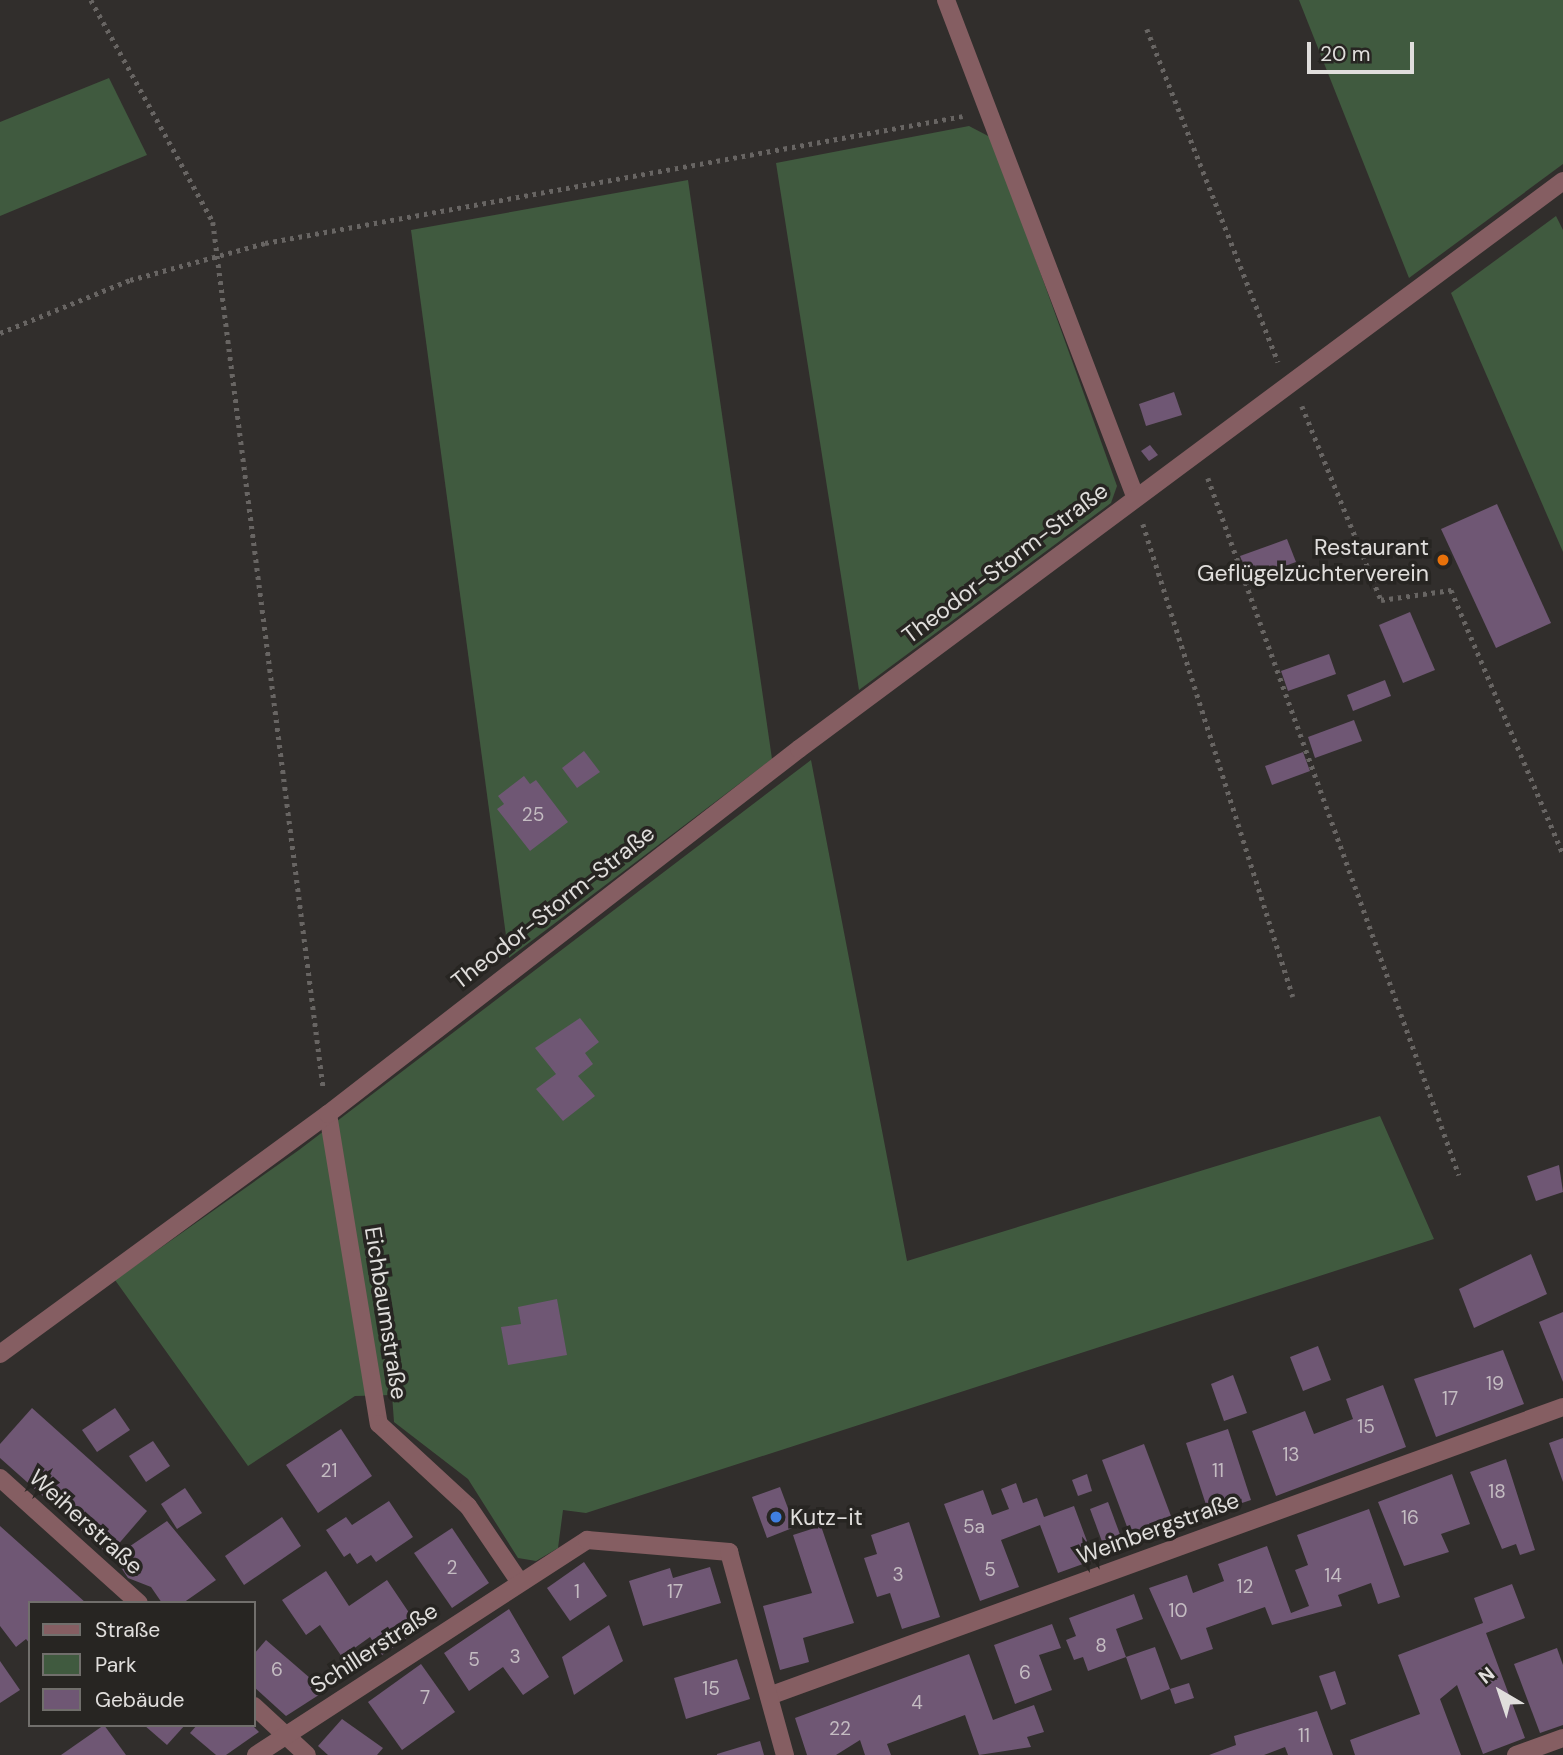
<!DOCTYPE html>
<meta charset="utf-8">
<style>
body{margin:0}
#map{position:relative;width:1563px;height:1755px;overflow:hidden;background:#312e2c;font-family:"DM Sans",sans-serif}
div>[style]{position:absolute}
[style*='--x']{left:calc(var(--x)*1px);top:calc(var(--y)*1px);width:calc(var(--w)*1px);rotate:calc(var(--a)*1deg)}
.green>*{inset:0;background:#405a3f}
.building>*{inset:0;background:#6f5774}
.path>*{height:4.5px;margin-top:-2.25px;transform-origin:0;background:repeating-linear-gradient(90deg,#686563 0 3.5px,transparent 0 8.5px)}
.minor>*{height:18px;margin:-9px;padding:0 9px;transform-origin:9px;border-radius:9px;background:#855e62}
.dots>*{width:19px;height:19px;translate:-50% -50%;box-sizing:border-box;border:4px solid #272522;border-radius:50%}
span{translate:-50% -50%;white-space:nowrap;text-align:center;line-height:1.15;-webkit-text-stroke:7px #272522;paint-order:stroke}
.number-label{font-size:19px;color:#c4bcc2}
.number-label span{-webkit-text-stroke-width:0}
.poi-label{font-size:23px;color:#e0dedc}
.right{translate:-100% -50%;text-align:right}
.left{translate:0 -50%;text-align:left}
.street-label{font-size:23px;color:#e0dedc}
.legend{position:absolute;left:28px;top:1601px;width:228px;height:126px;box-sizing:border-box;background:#272522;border:2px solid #716f6c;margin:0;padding:9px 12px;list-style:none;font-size:21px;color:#e0dedc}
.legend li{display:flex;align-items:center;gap:14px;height:35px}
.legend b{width:35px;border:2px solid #716f6c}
.north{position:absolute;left:1465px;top:1657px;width:70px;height:70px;-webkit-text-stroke:5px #272522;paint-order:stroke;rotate:321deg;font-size:19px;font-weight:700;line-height:28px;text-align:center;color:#e0dedc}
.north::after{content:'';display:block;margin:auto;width:24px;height:32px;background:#e0dedc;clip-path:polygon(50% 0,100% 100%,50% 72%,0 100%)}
.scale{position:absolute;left:1307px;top:42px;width:107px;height:32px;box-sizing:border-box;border:4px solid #e0dedc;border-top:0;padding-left:9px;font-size:21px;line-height:24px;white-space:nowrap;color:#e0dedc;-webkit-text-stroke:5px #272522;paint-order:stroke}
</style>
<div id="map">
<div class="green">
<div style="clip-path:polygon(1299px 0,1563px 0,1563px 164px,1409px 278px)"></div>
<div style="clip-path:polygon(109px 78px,147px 155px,0 216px,0 122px)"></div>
<div style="clip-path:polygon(969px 126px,992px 138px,1117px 486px,1111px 503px,859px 690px,776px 163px)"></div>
<div style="clip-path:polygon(688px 180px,772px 759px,509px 958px,411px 230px)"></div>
<div style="clip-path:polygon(1556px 216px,1563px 230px,1563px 552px,1451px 293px)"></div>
<div style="clip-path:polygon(811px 760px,907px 1261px,1380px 1116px,1434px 1239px,586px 1513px,563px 1510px,558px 1548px,536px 1561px,518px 1558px,468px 1479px,394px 1422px,392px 1395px,355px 1396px,248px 1466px,115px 1280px,299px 1150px)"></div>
</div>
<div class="building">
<div style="clip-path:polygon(1174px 392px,1182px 415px,1146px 426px,1139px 404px)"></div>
<div style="clip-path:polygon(1150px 445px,1158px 455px,1149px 461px,1141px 451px)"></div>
<div style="clip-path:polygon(1497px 504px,1551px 623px,1496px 648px,1441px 529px)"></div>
<div style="clip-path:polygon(1287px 539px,1296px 562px,1249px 579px,1240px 556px)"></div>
<div style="clip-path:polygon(1410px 612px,1435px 670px,1403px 683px,1379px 625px)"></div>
<div style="clip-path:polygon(1329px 654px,1336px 674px,1288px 691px,1281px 671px)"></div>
<div style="clip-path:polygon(1385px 680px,1391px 696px,1353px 711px,1347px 695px)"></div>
<div style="clip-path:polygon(1354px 720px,1362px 741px,1315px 758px,1308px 737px)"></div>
<div style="clip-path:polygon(584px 751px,600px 772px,577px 788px,562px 768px)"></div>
<div style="clip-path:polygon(1303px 752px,1310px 771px,1272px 785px,1265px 766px)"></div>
<div style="clip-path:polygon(524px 776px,530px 784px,536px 780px,568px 822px,530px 851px,497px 809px,504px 804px,498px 796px)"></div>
<div style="clip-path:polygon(580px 1018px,599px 1042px,585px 1053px,593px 1064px,578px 1076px,595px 1096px,563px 1121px,536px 1089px,556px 1074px,535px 1048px)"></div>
<div style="clip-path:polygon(1559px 1165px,1563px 1192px,1536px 1201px,1527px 1176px)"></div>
<div style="clip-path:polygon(1531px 1254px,1547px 1294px,1474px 1328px,1459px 1289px)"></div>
<div style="clip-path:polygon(557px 1299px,567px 1355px,508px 1365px,501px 1327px,521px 1324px,518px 1307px)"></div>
<div style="clip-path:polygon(1563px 1312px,1563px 1382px,1539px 1322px)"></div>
<div style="clip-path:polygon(1318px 1346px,1331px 1380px,1303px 1391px,1290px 1357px)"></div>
<div style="clip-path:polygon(1503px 1350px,1524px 1404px,1436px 1437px,1414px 1379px)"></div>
<div style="clip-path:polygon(1233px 1375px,1247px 1413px,1224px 1421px,1211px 1384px)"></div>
<div style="clip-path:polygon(1383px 1385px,1406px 1447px,1276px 1496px,1252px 1431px,1305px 1411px,1314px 1434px,1353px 1419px,1346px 1399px)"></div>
<div style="clip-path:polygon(32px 1408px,147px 1511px,109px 1555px,0 1458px,0 1444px)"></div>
<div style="clip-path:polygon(115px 1408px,130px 1430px,97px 1452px,82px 1430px)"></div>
<div style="clip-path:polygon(341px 1429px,372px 1476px,318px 1513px,286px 1465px)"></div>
<div style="clip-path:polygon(1228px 1429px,1251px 1500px,1209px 1514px,1186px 1443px)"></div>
<div style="clip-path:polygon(1563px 1438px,1563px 1482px,1549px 1443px)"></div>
<div style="clip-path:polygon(153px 1441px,170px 1466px,146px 1482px,129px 1456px)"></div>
<div style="clip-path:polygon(1144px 1444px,1174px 1524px,1132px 1540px,1102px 1460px)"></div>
<div style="clip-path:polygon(1506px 1459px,1535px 1550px,1520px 1555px,1516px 1544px,1502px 1549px,1470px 1472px)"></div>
<div style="clip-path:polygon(1087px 1474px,1092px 1491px,1078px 1496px,1072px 1480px)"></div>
<div style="clip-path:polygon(1452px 1474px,1470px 1524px,1441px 1534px,1449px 1552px,1404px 1566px,1378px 1502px)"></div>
<div style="clip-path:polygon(1016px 1483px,1023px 1503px,1037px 1498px,1044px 1517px,1074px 1506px,1094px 1560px,1058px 1573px,1040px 1525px,1001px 1540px,1019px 1587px,980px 1601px,944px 1504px,983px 1490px,992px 1515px,1009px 1509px,1001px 1489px)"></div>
<div style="clip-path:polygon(780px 1487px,795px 1527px,767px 1538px,752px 1497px)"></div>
<div style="clip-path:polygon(185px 1488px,202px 1513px,177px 1529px,161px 1504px)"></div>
<div style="clip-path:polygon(389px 1501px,413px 1537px,376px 1562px,371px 1555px,357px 1564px,350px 1553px,344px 1557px,326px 1530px,346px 1517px,352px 1525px)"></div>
<div style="clip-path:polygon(1108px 1502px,1125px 1548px,1107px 1555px,1090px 1509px)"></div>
<div style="clip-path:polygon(1369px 1509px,1400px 1597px,1378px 1604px,1371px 1583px,1338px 1595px,1342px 1606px,1272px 1625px,1265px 1607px,1206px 1628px,1213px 1649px,1181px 1660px,1149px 1588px,1187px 1575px,1193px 1593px,1224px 1581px,1218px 1564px,1267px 1546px,1291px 1613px,1309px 1606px,1295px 1570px,1308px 1565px,1297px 1535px)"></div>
<div style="clip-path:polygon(282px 1517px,301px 1546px,244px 1585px,225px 1556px)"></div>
<div style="clip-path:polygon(167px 1521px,216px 1580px,183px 1603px,162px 1603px,151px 1587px,128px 1578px,114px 1557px)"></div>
<div style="clip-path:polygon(909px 1522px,940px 1617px,902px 1629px,890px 1593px,877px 1597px,864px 1558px,877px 1554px,871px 1535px)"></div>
<div style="clip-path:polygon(0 1526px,86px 1603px,30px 1603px,30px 1644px,26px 1639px,16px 1647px,0 1626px)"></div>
<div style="clip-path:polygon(821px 1526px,854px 1623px,803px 1638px,809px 1662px,780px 1670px,763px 1606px,812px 1593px,793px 1535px)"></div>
<div style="clip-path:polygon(452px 1528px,489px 1583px,452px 1608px,414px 1553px)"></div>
<div style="clip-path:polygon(584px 1562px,607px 1596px,570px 1621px,547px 1588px)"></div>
<div style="clip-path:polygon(710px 1567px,721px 1603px,643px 1626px,629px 1581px,670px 1568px,673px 1578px)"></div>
<div style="clip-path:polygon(326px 1571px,349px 1606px,387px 1580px,420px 1629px,382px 1655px,370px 1637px,342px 1657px,320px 1625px,306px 1635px,282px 1600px)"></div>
<div style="clip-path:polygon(1512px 1584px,1525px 1618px,1486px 1633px,1525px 1738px,1483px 1754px,1457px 1685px,1440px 1699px,1461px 1755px,1355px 1755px,1350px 1740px,1420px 1714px,1398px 1655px,1483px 1623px,1474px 1598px)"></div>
<div style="clip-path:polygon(1134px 1594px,1143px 1619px,1116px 1629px,1126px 1657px,1088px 1671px,1083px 1657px,1074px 1660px,1066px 1640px,1076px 1636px,1069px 1618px)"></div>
<div style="clip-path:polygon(509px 1609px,549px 1677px,523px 1695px,503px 1667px,469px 1691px,444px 1653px)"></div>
<div style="clip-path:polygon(1052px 1624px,1061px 1648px,1039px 1655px,1052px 1690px,1015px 1704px,994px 1645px)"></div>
<div style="clip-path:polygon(609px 1625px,623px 1661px,574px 1695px,562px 1657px)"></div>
<div style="clip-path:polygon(266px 1640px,325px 1691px,286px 1716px,254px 1687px,254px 1654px)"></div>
<div style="clip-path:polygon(1155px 1647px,1170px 1689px,1189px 1683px,1194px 1698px,1175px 1704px,1170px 1689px,1141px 1700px,1126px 1657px)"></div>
<div style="clip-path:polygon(1557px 1648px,1563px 1665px,1563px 1725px,1540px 1733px,1514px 1664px)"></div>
<div style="clip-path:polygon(969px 1654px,993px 1720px,1034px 1705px,1044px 1732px,1027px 1737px,1031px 1747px,979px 1755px,965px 1715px,887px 1744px,891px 1755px,865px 1755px,860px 1740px,836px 1755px,807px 1755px,795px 1718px)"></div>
<div style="clip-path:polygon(737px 1659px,750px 1699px,686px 1719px,674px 1678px)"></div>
<div style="clip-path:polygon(0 1661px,20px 1690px,0 1703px)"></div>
<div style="clip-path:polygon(421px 1664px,455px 1712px,402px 1750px,368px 1702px)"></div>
<div style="clip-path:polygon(1335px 1671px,1346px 1704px,1331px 1710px,1319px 1676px)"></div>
<div style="clip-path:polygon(1317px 1711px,1333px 1755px,1288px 1755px,1285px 1747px,1264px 1755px,1209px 1755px,1236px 1745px,1234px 1736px)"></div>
<div style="clip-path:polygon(342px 1719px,383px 1748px,377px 1755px,328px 1755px,318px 1746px)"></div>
<div style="clip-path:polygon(104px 1725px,126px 1755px,61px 1755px)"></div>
<div style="clip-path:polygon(144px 1725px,185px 1725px,167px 1745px)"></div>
<div style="clip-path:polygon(197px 1725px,252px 1725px,259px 1732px,226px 1755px,216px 1755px,190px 1733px)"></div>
<div style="clip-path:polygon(760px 1741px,764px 1755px,717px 1755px,717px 1754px)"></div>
</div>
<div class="path">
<div style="--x:91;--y:0;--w:253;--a:61.2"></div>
<div style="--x:213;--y:222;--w:871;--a:82.74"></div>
<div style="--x:1147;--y:29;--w:358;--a:68.5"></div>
<div style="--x:0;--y:333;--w:140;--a:-22.2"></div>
<div style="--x:130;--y:280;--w:140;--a:-15.3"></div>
<div style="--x:265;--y:243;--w:709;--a:-10.31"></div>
<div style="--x:1302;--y:406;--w:209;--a:67.8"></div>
<div style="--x:1381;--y:600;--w:71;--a:-8.1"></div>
<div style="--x:1451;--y:590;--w:287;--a:67"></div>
<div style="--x:1208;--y:478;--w:741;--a:70.2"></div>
<div style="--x:1143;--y:524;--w:496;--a:72.4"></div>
</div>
<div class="minor">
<div style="--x:946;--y:0;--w:531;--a:69.14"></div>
<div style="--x:328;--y:1114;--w:314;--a:80.7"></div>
<div style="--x:379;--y:1424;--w:121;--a:42.7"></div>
<div style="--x:468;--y:1506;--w:91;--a:55.8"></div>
<div style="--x:0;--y:1354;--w:406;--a:-36.2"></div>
<div style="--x:328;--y:1114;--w:596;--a:-37.77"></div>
<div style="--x:799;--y:749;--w:952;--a:-36.63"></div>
<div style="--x:0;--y:1478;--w:187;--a:42"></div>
<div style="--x:769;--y:1696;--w:845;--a:-20"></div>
<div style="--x:254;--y:1706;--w:72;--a:42.8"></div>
<div style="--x:256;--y:1755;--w:395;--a:-33"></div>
<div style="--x:587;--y:1540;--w:143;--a:4.8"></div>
<div style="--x:729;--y:1552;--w:211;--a:74.6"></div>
<div style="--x:1516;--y:1755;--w:50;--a:-19.9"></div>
</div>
<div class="dots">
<div style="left:1443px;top:560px;background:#e8710a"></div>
<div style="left:776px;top:1517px;background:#3f7fe0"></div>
</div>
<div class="number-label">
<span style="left:533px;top:815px">25</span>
<span style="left:1495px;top:1384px">19</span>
<span style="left:1450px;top:1399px">17</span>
<span style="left:1366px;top:1427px">15</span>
<span style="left:1291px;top:1455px">13</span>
<span style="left:329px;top:1471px">21</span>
<span style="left:1218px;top:1471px">11</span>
<span style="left:1497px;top:1492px">18</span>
<span style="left:1410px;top:1518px">16</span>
<span style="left:974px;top:1527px">5a</span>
<span style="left:452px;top:1568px">2</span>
<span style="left:990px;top:1570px">5</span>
<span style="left:898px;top:1575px">3</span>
<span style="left:1333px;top:1576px">14</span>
<span style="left:1245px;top:1587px">12</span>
<span style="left:577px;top:1592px">1</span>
<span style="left:675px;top:1592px">17</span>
<span style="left:1178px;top:1611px">10</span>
<span style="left:1101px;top:1646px">8</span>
<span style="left:515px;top:1657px">3</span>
<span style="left:474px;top:1660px">5</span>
<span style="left:277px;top:1670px">6</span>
<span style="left:1025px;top:1673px">6</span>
<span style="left:711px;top:1689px">15</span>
<span style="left:425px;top:1698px">7</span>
<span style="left:917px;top:1703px">4</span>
<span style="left:840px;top:1729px">22</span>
<span style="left:1304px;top:1736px">11</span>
</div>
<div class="poi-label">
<span class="right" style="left:1429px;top:560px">Restaurant<br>Geflügelzüchterverein</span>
<span class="left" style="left:790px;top:1517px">Kutz-it</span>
</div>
<div class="street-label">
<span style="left:1005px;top:563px;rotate:-37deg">Theodor-Storm-Straße</span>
<span style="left:553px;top:907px;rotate:-38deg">Theodor-Storm-Straße</span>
<span style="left:386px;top:1313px;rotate:81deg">Eichbaumstraße</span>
<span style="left:86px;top:1522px;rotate:42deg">Weiherstraße</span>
<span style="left:1158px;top:1528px;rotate:-20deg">Weinbergstraße</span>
<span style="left:374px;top:1648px;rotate:-33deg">Schillerstraße</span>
</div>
<ul class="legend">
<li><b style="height:9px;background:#855e62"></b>Straße</li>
<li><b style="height:19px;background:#405a3f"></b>Park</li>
<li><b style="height:19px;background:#6f5774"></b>Gebäude</li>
</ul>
<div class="north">N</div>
<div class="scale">20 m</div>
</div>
